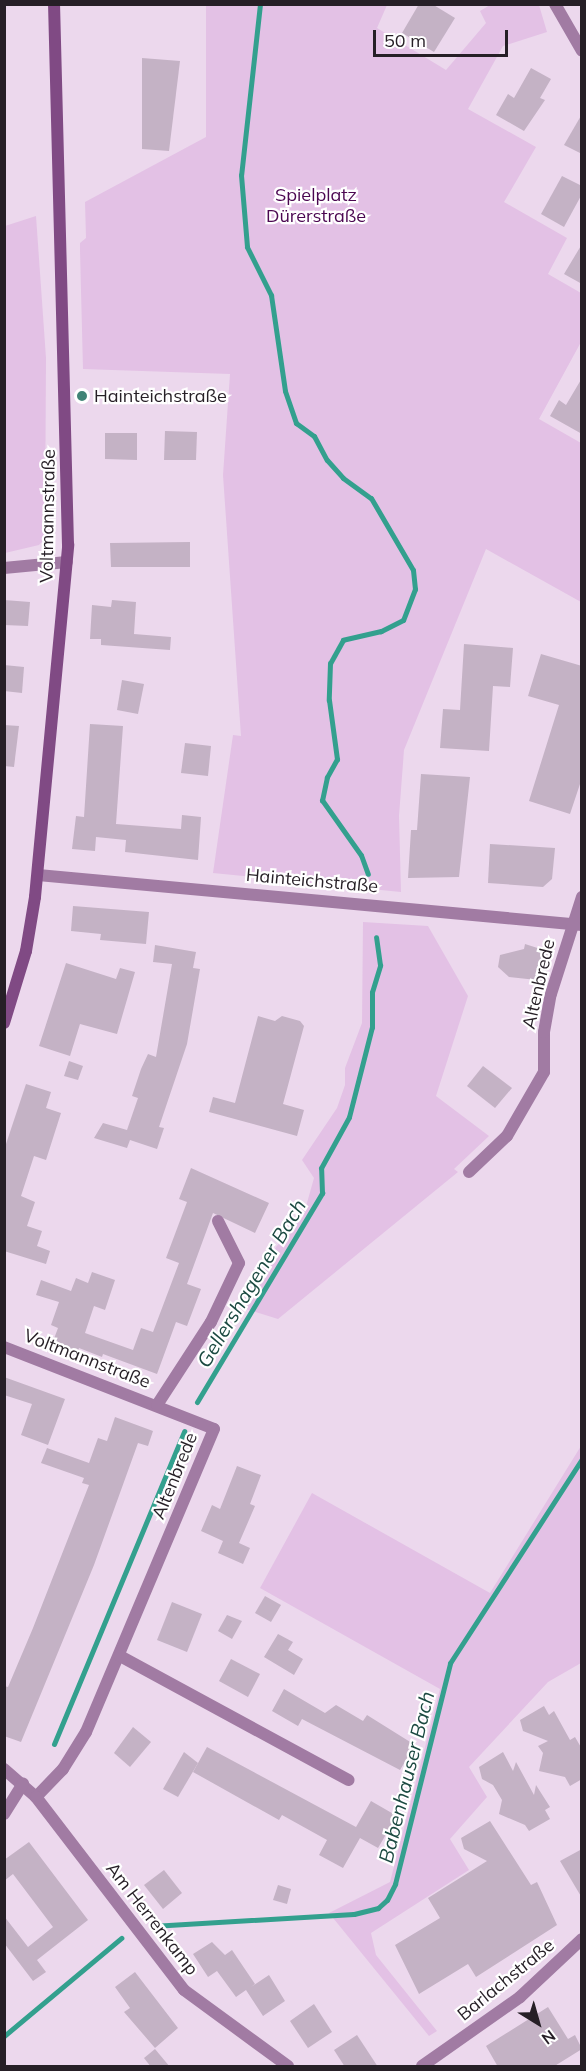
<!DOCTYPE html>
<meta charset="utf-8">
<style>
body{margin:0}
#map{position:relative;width:586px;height:2071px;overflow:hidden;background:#ecd8ed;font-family:Mulish,sans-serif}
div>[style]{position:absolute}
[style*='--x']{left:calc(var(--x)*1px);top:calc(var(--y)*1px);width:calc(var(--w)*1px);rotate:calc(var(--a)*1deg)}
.green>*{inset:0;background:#e3c1e5}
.stream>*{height:5px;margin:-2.5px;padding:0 2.5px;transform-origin:2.5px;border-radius:2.5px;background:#33a08e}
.building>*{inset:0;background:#c4b2c5}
.street>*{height:12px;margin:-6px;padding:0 6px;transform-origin:6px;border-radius:6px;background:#a17ba3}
.secondary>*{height:12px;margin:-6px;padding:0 6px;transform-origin:6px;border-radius:6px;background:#804a84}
.dots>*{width:16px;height:16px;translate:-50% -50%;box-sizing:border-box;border:3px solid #fff;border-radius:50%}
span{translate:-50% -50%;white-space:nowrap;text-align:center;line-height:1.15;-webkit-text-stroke:4.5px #fff;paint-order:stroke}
.park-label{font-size:18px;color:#4b0751}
.poi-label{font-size:18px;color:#261f26}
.left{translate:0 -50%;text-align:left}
.street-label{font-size:18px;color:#261f26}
.water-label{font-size:20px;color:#1b4941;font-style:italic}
.frame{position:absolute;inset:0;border:6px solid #261f26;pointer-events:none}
.north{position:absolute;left:508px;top:1993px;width:60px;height:60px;-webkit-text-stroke:4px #fff;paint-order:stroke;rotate:143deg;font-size:16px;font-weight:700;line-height:24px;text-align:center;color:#261f26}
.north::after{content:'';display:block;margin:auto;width:21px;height:27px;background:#261f26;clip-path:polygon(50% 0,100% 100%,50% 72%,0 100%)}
.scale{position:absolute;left:373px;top:30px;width:135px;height:27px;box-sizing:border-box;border:3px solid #261f26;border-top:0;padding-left:8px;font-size:18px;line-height:21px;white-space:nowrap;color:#261f26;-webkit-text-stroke:4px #fff;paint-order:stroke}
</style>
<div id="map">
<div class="green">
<div style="clip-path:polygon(206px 5px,387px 5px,377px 28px,446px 70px,486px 23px,480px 11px,490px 5px,539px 5px,547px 32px,503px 46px,468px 109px,536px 147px,504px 202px,567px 238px,548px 274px,581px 293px,581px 342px,539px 419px,581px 443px,581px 602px,486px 549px,404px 750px,399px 816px,401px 892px,213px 873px,233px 735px,241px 736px,223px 475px,230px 374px,83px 369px,80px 251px,80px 243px,86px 238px,85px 202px,206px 137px)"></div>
<div style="clip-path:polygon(36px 216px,46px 358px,45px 538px,39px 545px,5px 553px,5px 226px)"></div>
<div style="clip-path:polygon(363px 922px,428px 926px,468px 996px,436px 1096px,489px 1136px,454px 1169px,458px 1172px,278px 1319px,246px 1309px,276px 1247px,303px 1217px,314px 1178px,302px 1160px,337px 1108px,345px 1085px,345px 1068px,362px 1023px)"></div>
<div style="clip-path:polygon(581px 1446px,581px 1663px,548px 1682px,469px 1767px,487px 1797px,450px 1839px,469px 1870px,371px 1933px,376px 1955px,437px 2031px,429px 2036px,329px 1913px,390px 1882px,440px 1689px,260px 1588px,312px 1493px,490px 1593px)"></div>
</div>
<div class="stream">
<div style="--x:260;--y:4;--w:172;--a:96.3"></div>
<div style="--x:241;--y:175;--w:72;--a:85.2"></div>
<div style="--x:247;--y:247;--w:54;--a:63.4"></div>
<div style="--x:271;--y:295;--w:97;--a:81.7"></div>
<div style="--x:285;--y:391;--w:34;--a:71"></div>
<div style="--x:296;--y:423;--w:22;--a:36"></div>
<div style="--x:314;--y:436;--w:27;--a:62"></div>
<div style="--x:327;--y:460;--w:24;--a:48"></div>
<div style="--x:343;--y:478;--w:34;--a:36"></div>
<div style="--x:371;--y:498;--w:83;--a:59.7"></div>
<div style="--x:413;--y:570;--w:19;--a:84"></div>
<div style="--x:415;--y:589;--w:33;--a:111"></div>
<div style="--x:403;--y:620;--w:25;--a:153"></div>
<div style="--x:381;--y:631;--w:39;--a:167"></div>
<div style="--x:343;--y:640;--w:26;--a:119"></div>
<div style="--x:330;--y:663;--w:37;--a:92"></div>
<div style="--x:329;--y:700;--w:60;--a:82.3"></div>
<div style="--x:337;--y:759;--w:21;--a:119"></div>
<div style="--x:327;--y:777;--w:24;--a:102"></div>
<div style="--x:322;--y:800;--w:67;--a:54.7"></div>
<div style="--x:361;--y:855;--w:20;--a:70"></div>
<div style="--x:197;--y:1402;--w:244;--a:-59.1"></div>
<div style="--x:322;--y:1193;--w:25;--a:-92"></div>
<div style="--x:321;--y:1168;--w:58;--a:-61.2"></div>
<div style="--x:349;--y:1117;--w:93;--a:-75.7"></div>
<div style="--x:372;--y:1027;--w:35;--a:-90"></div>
<div style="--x:372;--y:992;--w:28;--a:-73"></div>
<div style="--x:380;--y:965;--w:28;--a:-98"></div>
<div style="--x:54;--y:1744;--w:339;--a:-67.4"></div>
<div style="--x:152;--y:1926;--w:202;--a:-3.4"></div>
<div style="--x:354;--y:1914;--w:25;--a:-14"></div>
<div style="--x:378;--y:1908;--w:12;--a:-42"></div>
<div style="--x:387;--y:1900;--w:18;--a:-63"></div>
<div style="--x:395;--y:1884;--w:228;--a:-76"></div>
<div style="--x:450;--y:1663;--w:243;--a:-57.1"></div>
<div style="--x:4;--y:2036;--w:153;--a:-39.9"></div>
</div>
<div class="building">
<div style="clip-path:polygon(419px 4px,432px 4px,455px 18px,434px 52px,402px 33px)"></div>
<div style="clip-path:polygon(142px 58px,180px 61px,169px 151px,142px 149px)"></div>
<div style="clip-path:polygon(531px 68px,551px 79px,540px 98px,545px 100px,524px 131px,496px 115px,508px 94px,514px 98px)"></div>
<div style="clip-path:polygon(582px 114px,582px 154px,564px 145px)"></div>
<div style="clip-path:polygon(562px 176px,582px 186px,582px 194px,564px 227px,541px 214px)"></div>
<div style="clip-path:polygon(582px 244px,582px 284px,564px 274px)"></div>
<div style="clip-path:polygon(582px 378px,582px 434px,550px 416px,559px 400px,566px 405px)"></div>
<div style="clip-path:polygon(165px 431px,197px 432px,196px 460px,164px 460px)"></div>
<div style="clip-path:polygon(105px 433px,137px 433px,137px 460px,105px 459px)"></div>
<div style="clip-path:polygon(190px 542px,190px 567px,111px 567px,110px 543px)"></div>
<div style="clip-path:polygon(4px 600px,30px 602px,28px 626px,4px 625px)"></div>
<div style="clip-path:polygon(112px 600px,136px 602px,134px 634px,171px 637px,170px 650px,101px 645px,101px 639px,90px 639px,92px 605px,111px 607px)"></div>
<div style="clip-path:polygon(464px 644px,513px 648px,510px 687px,493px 686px,489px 751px,440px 748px,443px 709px,460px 710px)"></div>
<div style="clip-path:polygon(541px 654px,582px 666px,582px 778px,570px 814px,529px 801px,559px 705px,528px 696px)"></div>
<div style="clip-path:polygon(4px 665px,24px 667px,22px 693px,4px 691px)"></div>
<div style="clip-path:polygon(122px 680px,144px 684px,138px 714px,117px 710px)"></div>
<div style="clip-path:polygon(90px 724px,123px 726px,116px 824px,181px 829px,182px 815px,201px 817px,198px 860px,125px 852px,126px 840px,96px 837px,95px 851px,72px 849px,76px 816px,84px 817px)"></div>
<div style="clip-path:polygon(4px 725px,19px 726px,14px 767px,4px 766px)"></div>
<div style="clip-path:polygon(185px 743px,211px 746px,208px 776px,181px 773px)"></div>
<div style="clip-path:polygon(421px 774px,470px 777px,459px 877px,408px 878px,411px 830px,417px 830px)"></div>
<div style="clip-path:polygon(490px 844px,555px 848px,552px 879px,543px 887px,488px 883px)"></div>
<div style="clip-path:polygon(73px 906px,149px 912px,146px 944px,100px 940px,101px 934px,71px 931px)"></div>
<div style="clip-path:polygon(525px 944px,550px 952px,546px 981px,509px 977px,498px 967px,500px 955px,524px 949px)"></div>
<div style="clip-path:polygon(155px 945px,196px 952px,193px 968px,200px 969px,187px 1044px,159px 1127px,164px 1128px,157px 1149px,130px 1140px,127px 1148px,94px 1138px,103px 1123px,127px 1130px,138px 1098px,132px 1096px,141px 1069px,148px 1054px,156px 1057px,172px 964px,153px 962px)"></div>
<div style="clip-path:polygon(66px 963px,116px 979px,120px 968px,135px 972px,117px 1034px,80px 1024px,70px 1056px,39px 1046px)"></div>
<div style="clip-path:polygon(258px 1016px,275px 1021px,282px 1016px,300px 1021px,304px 1026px,283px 1104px,304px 1110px,297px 1136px,209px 1112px,213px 1097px,235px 1103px)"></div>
<div style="clip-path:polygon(69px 1061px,83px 1066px,78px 1080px,64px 1076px)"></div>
<div style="clip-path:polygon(483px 1066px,512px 1088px,495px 1108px,467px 1086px)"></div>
<div style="clip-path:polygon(26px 1084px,51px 1092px,46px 1108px,61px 1113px,46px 1160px,34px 1156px,21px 1196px,35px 1202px,27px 1226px,42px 1231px,37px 1246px,50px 1251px,46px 1264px,4px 1251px,4px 1150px)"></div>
<div style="clip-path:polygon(191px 1168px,269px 1203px,255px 1233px,213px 1213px,187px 1284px,201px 1289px,187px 1326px,176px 1322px,157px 1374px,103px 1354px,102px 1357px,79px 1348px,78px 1352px,52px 1344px,58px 1328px,51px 1325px,59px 1302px,36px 1295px,41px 1280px,71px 1291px,76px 1278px,88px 1283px,92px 1272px,115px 1280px,105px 1310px,94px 1306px,85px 1333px,133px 1350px,141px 1328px,153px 1332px,179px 1263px,166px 1258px,187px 1202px,179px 1199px)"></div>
<div style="clip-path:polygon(4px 1377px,65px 1399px,48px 1445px,21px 1435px,32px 1404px,4px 1395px)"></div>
<div style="clip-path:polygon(115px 1417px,153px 1431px,148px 1446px,138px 1443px,94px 1565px,21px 1742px,4px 1736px,4px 1686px,8px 1687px,33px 1628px,89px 1485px,82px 1483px,84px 1478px,41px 1463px,47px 1448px,89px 1463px,98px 1438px,107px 1441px)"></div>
<div style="clip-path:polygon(237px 1466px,261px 1475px,250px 1504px,255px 1506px,239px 1543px,250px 1548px,243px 1564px,218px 1553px,223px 1541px,201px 1531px,212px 1505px,220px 1509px)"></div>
<div style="clip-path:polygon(265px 1596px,281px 1605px,271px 1622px,255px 1613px)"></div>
<div style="clip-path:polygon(172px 1602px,202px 1614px,187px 1652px,157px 1640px)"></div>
<div style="clip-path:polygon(227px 1615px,242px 1621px,232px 1639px,218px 1631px)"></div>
<div style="clip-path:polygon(278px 1634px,293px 1642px,288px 1650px,303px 1659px,294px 1675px,264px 1657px)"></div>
<div style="clip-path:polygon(231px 1659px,260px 1674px,248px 1697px,219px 1681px)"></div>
<div style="clip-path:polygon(284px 1689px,325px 1713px,336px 1705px,363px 1721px,367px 1715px,415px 1745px,400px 1770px,302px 1719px,298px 1726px,272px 1711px)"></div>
<div style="clip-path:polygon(544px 1706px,549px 1715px,554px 1711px,570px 1740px,575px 1737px,582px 1749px,582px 1779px,570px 1786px,565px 1777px,539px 1771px,543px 1753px,538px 1746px,548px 1741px,523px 1731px,520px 1720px)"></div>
<div style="clip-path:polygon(133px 1727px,151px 1742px,130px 1767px,114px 1753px)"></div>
<div style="clip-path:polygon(207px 1747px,356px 1827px,371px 1801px,397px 1816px,378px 1848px,360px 1838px,343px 1868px,319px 1855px,327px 1840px,282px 1815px,279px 1820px,193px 1772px)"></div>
<div style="clip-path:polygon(184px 1752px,198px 1763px,178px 1797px,163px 1789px)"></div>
<div style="clip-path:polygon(503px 1752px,513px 1771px,516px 1762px,534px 1795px,536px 1785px,550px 1807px,545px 1810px,550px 1819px,529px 1831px,525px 1825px,499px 1814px,502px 1800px,493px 1785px,482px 1779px,479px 1767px)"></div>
<div style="clip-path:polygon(490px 1821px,531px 1885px,537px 1882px,557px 1925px,476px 1977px,468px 1964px,419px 1994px,395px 1945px,440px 1918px,428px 1898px,487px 1861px,464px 1849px,461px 1838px)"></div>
<div style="clip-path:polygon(29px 1842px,88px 1920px,37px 1960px,46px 1972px,33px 1981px,4px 1943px,4px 1916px,28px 1947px,53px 1927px,13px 1874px,4px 1881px,4px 1860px)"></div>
<div style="clip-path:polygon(582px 1849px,582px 1898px,560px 1861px)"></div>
<div style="clip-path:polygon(164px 1870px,182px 1893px,163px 1909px,144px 1885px)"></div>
<div style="clip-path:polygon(278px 1885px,291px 1889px,287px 1904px,273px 1900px)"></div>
<div style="clip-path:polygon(212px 1942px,225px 1955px,232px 1950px,255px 1984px,251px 1987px,269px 1975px,285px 2001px,263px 2016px,246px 1990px,236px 1997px,217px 1971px,208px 1977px,193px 1954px)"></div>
<div style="clip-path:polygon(135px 1972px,178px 2028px,155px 2048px,124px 2012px,130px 2008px,115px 1987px)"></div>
<div style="clip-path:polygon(314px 2004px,332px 2032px,308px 2048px,290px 2021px)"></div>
<div style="clip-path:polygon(548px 2007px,568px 2039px,575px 2035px,582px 2049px,553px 2067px,498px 2067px,486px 2046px)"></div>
<div style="clip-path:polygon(357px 2035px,378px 2067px,345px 2067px,334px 2050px)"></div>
<div style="clip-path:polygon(155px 2049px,170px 2067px,151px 2067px,144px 2058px)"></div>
</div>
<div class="street">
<div style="--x:555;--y:4;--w:54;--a:60.1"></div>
<div style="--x:4;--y:568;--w:63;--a:-5.4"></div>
<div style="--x:38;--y:875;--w:546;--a:5.25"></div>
<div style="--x:469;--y:1172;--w:52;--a:-43.5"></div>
<div style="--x:507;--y:1136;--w:74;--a:-60"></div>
<div style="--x:544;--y:1072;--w:40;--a:-90"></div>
<div style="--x:544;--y:1032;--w:39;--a:-80"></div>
<div style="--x:551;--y:994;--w:102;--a:-72.3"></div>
<div style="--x:4;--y:1347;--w:225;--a:21.3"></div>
<div style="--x:214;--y:1429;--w:329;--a:112.9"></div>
<div style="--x:86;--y:1732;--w:44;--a:121.9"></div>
<div style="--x:63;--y:1769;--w:39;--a:134"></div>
<div style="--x:157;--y:1405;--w:99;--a:-57"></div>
<div style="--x:211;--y:1322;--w:65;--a:-64.6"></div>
<div style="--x:239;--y:1263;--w:47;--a:-116.6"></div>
<div style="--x:120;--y:1656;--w:260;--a:28.5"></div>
<div style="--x:4;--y:1769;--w:43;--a:41.2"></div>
<div style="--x:36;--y:1797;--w:243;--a:52.5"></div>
<div style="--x:184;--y:1990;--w:129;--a:36.2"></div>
<div style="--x:4;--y:1814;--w:36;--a:-58"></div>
<div style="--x:422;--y:2066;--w:120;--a:-35.1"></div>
<div style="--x:520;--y:1997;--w:85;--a:-43.1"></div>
</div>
<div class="secondary">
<div style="--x:4;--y:1023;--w:75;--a:-73"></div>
<div style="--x:26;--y:951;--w:55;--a:-80.5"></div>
<div style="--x:35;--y:897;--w:354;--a:-84.6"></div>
<div style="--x:68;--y:545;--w:541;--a:-91.48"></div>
</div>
<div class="dots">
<div style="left:82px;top:396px;background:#408376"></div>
</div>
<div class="park-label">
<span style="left:316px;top:206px">Spielplatz<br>Dürerstraße</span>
</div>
<div class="poi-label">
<span class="left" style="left:94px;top:396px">Hainteichstraße</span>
</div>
<div class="street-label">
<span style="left:48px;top:516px;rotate:-89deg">Voltmannstraße</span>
<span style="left:312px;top:881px;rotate:5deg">Hainteichstraße</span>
<span style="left:539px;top:984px;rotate:-77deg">Altenbrede</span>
<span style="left:87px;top:1359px;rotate:21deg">Voltmannstraße</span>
<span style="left:175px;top:1476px;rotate:-68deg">Altenbrede</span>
<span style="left:152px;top:1919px;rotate:52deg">Am Herrenkamp</span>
<span style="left:506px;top:1980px;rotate:-39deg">Barlachstraße</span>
</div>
<div class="water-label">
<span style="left:251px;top:1283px;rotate:-59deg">Gellershagener Bach</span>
<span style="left:406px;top:1777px;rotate:-76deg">Babenhauser Bach</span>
</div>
<div class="frame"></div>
<div class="north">N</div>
<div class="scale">50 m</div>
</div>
